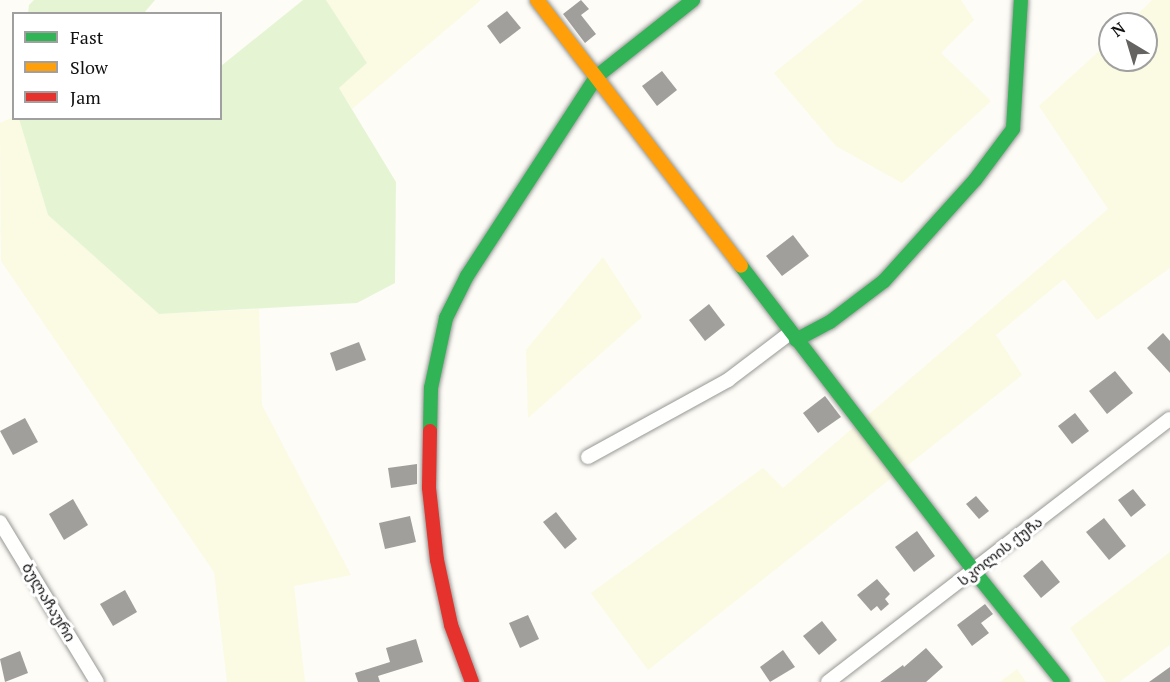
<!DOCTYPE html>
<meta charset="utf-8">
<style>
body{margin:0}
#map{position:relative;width:1170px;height:682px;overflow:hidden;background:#fdfcf7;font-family:"PT Serif","Noto Sans Georgian",serif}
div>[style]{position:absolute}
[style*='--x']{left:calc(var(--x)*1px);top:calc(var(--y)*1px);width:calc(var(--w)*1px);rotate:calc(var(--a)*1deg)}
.farmland>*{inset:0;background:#fbfae2}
.green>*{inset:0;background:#e5f5d4}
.building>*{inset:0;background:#a19f9c}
.roads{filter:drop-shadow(0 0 2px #979795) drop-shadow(0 0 2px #979795)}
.street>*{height:14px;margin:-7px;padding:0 7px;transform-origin:7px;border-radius:7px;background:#fffffe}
.fast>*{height:14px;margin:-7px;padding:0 7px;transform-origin:7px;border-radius:7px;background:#30b455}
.slow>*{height:14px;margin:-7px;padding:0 7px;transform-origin:7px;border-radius:7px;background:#ff9f0a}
.jam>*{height:14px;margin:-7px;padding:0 7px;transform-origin:7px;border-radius:7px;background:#e5322d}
span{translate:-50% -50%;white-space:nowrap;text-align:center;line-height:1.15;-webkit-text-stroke:6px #fff;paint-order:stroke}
.street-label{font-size:15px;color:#111}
.legend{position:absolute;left:12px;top:12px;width:210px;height:108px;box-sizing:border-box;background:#fff;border:2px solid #a0a0a0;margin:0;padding:8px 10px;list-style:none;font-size:18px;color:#111}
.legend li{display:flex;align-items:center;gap:12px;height:30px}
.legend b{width:30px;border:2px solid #a0a0a0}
.north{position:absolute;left:1098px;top:12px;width:60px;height:60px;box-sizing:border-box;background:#fff;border:2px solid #a0a0a0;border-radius:50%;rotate:322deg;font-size:16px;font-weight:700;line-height:24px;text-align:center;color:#111}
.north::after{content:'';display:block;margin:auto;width:21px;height:27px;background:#646362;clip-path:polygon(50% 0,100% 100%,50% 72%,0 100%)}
</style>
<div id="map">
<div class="farmland">
<div style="clip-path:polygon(326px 0,481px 0,352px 109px,339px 88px,367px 63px)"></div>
<div style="clip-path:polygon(864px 0,961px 0,974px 20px,941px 53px,991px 101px,902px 183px,836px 146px,774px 73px)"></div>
<div style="clip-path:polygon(1152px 0,1170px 0,1170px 268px,1097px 320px,1064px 279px,996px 335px,1022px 375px,648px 670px,591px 593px,763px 468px,783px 488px,1108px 209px,1039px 106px,1110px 41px,1110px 60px,1146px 60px,1146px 24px,1128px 24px)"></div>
<div style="clip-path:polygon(13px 117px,19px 119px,48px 215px,159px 314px,259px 309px,262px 405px,351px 575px,294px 586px,305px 682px,227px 682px,214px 572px,1px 261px,0 123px)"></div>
<div style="clip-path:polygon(603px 257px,642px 317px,528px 418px,526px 350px)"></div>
<div style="clip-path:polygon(1170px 552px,1170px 645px,1119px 682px,1106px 682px,1070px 628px)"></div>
<div style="clip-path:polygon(1017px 669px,1026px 682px,1000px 682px)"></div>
</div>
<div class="green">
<div style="clip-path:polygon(34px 0,155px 0,144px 13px,28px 13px,29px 5px)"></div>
<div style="clip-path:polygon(303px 0,326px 0,367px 63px,339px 88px,396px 182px,395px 283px,357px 303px,159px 314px,48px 215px,19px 119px,220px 118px,221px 66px)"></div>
</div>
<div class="building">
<div style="clip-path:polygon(581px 0,589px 9px,581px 15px,596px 34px,585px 43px,563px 14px)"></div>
<div style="clip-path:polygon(507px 11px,521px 28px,500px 44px,487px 26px)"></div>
<div style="clip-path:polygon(662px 71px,677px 90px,657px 106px,642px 86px)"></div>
<div style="clip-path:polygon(793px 235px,809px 256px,782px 276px,766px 256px)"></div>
<div style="clip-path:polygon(709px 304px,725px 325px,705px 341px,689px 320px)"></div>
<div style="clip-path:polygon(1163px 333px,1170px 341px,1170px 373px,1147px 348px)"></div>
<div style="clip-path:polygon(359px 342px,366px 360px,336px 371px,330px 353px)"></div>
<div style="clip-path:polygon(1115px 371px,1133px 393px,1107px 414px,1089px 391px)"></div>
<div style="clip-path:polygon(825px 396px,841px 417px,818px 433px,803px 413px)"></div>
<div style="clip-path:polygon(1075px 413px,1089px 431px,1072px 444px,1058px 426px)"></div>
<div style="clip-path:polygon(25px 418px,38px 442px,13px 455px,0 431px)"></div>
<div style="clip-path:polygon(417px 464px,417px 484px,391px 488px,388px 468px)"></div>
<div style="clip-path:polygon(1133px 489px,1146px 505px,1131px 517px,1118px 500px)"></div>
<div style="clip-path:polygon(976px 496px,989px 511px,979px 519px,966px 504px)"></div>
<div style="clip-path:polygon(73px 499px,88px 525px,64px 540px,49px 514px)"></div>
<div style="clip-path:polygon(556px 512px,577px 539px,565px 549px,543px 522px)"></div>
<div style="clip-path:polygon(410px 516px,416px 542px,385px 549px,379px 523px)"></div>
<div style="clip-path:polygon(1104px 518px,1126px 546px,1109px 560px,1086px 532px)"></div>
<div style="clip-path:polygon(917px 531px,935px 556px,914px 572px,895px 547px)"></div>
<div style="clip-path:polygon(1042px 560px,1060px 582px,1041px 598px,1023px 576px)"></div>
<div style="clip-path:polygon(877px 579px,890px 594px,885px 599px,889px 604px,881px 611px,877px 606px,871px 611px,857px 595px)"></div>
<div style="clip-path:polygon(125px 590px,137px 612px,113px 626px,100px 604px)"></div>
<div style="clip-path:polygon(985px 604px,993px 614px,981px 623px,989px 633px,972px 646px,957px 625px)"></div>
<div style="clip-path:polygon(528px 615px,539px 639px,520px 648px,509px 623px)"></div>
<div style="clip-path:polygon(822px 621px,837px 640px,819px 655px,803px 636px)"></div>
<div style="clip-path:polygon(416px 639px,423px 662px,378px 676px,380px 682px,358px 682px,355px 673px,390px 662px,386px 648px)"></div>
<div style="clip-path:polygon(926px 648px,943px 667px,926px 682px,880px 682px,903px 665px,904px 667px)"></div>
<div style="clip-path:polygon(783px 650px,795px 667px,770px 682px,760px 667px)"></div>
<div style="clip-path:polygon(20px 651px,28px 673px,5px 682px,0 659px)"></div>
<div style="clip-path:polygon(1170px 667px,1170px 682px,1149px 682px)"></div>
</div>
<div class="roads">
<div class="street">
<div style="--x:588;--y:457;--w:160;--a:-28.8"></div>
<div style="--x:728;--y:380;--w:78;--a:-37.2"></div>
<div style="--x:0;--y:522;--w:187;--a:58.8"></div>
<div style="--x:828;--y:682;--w:431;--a:-37.6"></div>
</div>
<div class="fast">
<div style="--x:741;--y:266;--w:384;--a:52.6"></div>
<div style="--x:974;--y:571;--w:142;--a:51.3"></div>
<div style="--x:796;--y:340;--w:38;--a:-28"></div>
<div style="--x:830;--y:322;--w:68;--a:-37.2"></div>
<div style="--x:884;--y:281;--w:136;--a:-48"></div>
<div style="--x:975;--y:180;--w:64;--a:-53.3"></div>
<div style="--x:1013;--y:129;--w:129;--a:-86.5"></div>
<div style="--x:430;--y:431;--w:43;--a:-88.7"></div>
<div style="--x:431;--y:388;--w:72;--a:-77.9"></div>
<div style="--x:446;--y:318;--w:47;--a:-63.4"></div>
<div style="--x:467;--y:276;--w:237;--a:-57"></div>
<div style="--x:596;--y:77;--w:124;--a:-38.4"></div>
</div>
<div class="slow">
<div style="--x:537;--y:0;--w:335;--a:52.5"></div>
</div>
<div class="jam">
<div style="--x:430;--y:431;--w:57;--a:91"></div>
<div style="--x:429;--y:488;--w:72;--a:83.7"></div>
<div style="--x:437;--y:560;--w:66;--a:77.8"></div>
<div style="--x:451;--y:625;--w:61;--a:69.8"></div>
</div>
</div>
<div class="street-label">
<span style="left:1000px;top:551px;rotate:-38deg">სკოლის ქუჩა</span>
<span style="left:49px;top:602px;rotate:59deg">ბულაჩაური</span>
</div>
<ul class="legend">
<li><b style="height:8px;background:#30b455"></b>Fast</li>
<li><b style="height:8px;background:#ff9f0a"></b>Slow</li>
<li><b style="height:8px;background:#e5322d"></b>Jam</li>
</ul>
<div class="north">N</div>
</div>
